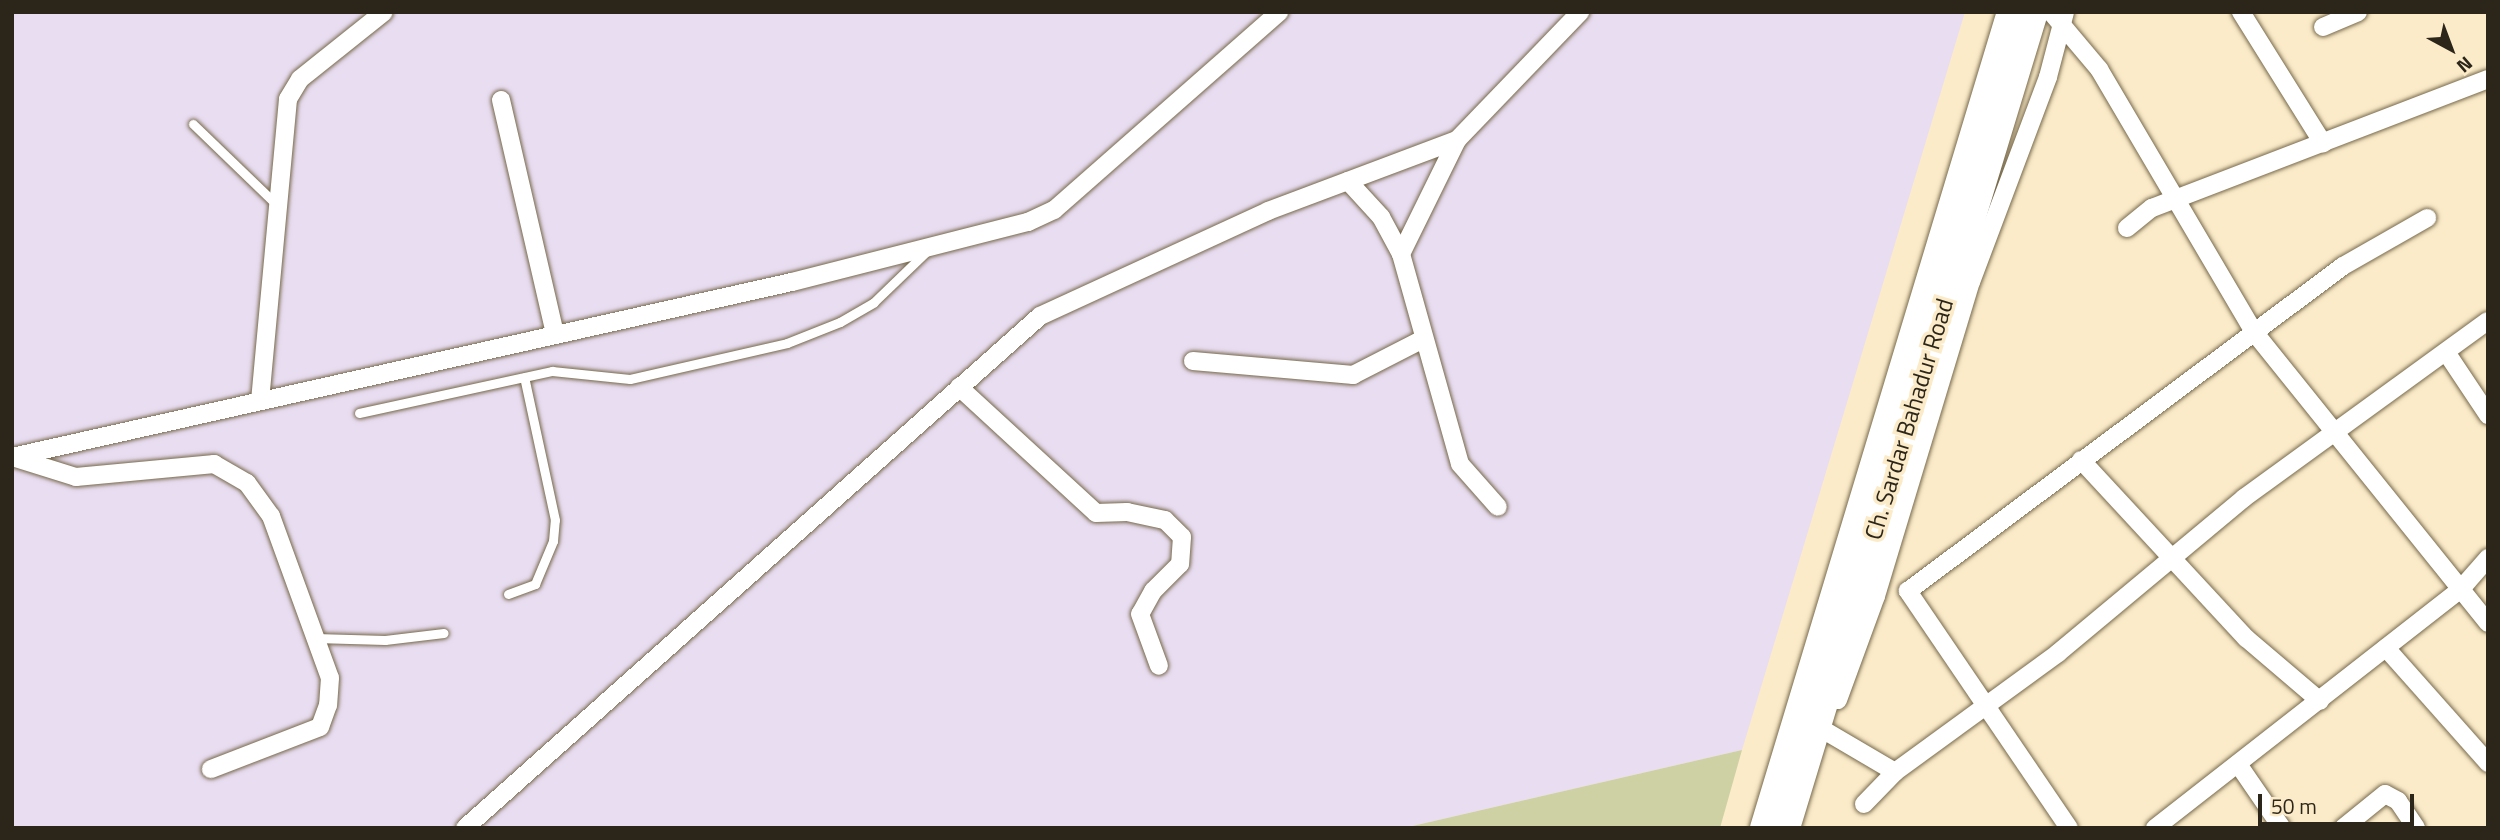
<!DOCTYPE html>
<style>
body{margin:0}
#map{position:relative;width:2500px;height:840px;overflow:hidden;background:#fbebc9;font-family:"Titillium Web",sans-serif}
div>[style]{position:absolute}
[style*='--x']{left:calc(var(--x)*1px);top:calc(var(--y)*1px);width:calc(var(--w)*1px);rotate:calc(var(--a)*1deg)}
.industrial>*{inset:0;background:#e9ddf2}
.green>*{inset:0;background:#cdd1a4}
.roads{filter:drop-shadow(0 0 2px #77694b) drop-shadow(0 0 2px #77694b)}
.lane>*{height:9px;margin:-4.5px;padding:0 4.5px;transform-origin:4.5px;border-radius:4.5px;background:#fff}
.street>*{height:18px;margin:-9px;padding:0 9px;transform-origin:9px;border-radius:9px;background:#fff}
.secondary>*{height:26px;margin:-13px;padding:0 13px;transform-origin:13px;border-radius:13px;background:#fff}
span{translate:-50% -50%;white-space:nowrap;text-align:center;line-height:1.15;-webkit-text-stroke:7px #fbebc9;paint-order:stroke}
.street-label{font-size:24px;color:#2c261a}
.frame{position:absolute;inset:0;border:14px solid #2c261a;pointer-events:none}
.north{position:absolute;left:2416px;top:14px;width:70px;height:70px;-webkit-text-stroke:5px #fbebc9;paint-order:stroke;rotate:139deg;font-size:19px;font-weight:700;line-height:28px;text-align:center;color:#2c261a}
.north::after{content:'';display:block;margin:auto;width:24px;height:32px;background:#2c261a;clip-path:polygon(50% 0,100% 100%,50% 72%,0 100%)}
.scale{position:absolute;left:2258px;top:794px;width:156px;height:32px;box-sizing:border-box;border:4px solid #2c261a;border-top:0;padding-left:9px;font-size:21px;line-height:24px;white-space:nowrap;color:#2c261a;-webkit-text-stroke:5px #fbebc9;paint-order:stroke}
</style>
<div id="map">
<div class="industrial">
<div style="clip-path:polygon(12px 12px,1965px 12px,1742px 750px,1404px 828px,12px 828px)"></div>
</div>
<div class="green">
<div style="clip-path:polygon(1742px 750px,1720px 828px,1404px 828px)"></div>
</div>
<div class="roads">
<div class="lane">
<div style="--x:193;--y:124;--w:118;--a:44"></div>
<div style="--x:359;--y:413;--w:198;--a:-12.3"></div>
<div style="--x:552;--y:371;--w:78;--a:5.9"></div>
<div style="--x:630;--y:379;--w:161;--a:-12.9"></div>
<div style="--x:787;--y:343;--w:57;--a:-21.6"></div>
<div style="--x:840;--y:322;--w:39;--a:-30"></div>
<div style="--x:874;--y:302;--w:74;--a:-43.9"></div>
<div style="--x:508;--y:594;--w:29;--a:-20"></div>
<div style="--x:535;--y:584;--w:47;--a:-67.3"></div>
<div style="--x:553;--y:541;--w:21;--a:-85"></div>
<div style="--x:555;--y:520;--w:146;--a:-102.2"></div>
<div style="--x:315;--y:638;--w:70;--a:1.6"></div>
<div style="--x:385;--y:640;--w:59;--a:-6.8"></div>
</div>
<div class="street">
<div style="--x:2051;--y:12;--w:75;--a:49.9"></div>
<div style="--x:2099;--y:69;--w:305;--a:59.5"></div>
<div style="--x:2254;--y:332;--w:373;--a:51.2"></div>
<div style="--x:2241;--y:12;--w:155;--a:58"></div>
<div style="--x:2323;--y:27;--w:38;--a:-23"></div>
<div style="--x:501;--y:100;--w:240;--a:77"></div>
<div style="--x:1348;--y:181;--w:49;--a:47.5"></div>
<div style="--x:1381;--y:217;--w:42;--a:61.6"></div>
<div style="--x:1401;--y:254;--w:218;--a:74.3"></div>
<div style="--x:1460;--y:464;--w:57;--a:48.5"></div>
<div style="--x:2127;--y:228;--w:32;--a:-39"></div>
<div style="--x:2152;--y:208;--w:360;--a:-21"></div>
<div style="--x:1401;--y:254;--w:127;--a:-63.8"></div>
<div style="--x:2446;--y:352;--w:76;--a:56.3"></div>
<div style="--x:1193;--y:361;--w:161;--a:5"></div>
<div style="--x:1353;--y:375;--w:79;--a:-27.2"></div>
<div style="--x:959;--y:387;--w:186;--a:42.6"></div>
<div style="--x:1096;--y:513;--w:31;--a:-2"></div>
<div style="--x:1127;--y:512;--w:39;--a:12"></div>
<div style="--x:1165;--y:520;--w:24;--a:45"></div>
<div style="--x:1182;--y:537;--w:27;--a:94"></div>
<div style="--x:1180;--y:564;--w:38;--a:135"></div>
<div style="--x:1153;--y:591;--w:26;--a:119"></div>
<div style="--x:1140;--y:614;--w:55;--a:69.9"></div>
<div style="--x:260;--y:401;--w:303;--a:-84.7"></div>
<div style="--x:288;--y:99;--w:23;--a:-59"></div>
<div style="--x:300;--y:79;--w:107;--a:-38.6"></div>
<div style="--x:12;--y:457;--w:799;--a:-12.65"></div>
<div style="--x:792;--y:282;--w:244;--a:-14.3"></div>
<div style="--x:1028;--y:222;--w:29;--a:-25"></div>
<div style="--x:1054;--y:210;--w:300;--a:-41.3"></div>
<div style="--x:12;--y:457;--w:67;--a:17.4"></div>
<div style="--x:76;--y:477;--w:139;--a:-5.4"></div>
<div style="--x:214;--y:464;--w:38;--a:30"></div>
<div style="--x:247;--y:483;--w:41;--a:54"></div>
<div style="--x:271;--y:516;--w:172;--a:70"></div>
<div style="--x:330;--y:678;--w:27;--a:94"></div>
<div style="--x:328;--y:705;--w:23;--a:110"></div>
<div style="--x:320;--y:727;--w:117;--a:158.9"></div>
<div style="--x:2081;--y:460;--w:243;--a:47.2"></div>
<div style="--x:2246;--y:638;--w:97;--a:40.4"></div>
<div style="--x:2386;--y:648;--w:154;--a:48.4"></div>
<div style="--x:1838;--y:700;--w:111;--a:-69.9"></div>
<div style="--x:1876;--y:596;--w:328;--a:-73.2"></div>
<div style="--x:1971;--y:282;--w:219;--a:-69.4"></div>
<div style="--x:2048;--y:77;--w:67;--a:-75.3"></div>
<div style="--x:1827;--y:732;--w:79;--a:30.5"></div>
<div style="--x:2238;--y:764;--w:78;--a:55.5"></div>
<div style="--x:1864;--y:804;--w:45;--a:-45.9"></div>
<div style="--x:1895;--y:772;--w:202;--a:-36.1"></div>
<div style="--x:2058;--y:653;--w:242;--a:-39.8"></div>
<div style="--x:2244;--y:498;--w:301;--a:-36"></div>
<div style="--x:465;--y:828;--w:770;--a:-41.68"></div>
<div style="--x:1040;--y:316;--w:251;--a:-24.7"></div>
<div style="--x:1268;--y:211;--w:202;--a:-20.6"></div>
<div style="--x:1457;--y:140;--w:178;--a:-46.1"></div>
<div style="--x:2069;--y:828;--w:287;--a:-124.2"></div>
<div style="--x:1908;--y:591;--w:543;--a:-36.76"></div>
<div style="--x:2343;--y:266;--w:97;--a:-29.7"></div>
<div style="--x:2155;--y:828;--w:387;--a:-38"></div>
<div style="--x:2460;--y:590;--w:43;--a:-48.8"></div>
<div style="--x:2343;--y:828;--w:54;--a:-39"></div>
<div style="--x:2385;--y:794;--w:15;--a:28"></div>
<div style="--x:2398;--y:801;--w:32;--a:56"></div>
</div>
<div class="secondary">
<div style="--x:1763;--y:828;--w:853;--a:-73.16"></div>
<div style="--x:1787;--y:828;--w:853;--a:-73.09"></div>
</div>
</div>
<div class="street-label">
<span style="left:1909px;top:419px;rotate:-73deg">Ch. Sardar Bahadur Road</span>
</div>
<div class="frame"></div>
<div class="north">N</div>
<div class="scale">50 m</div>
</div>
